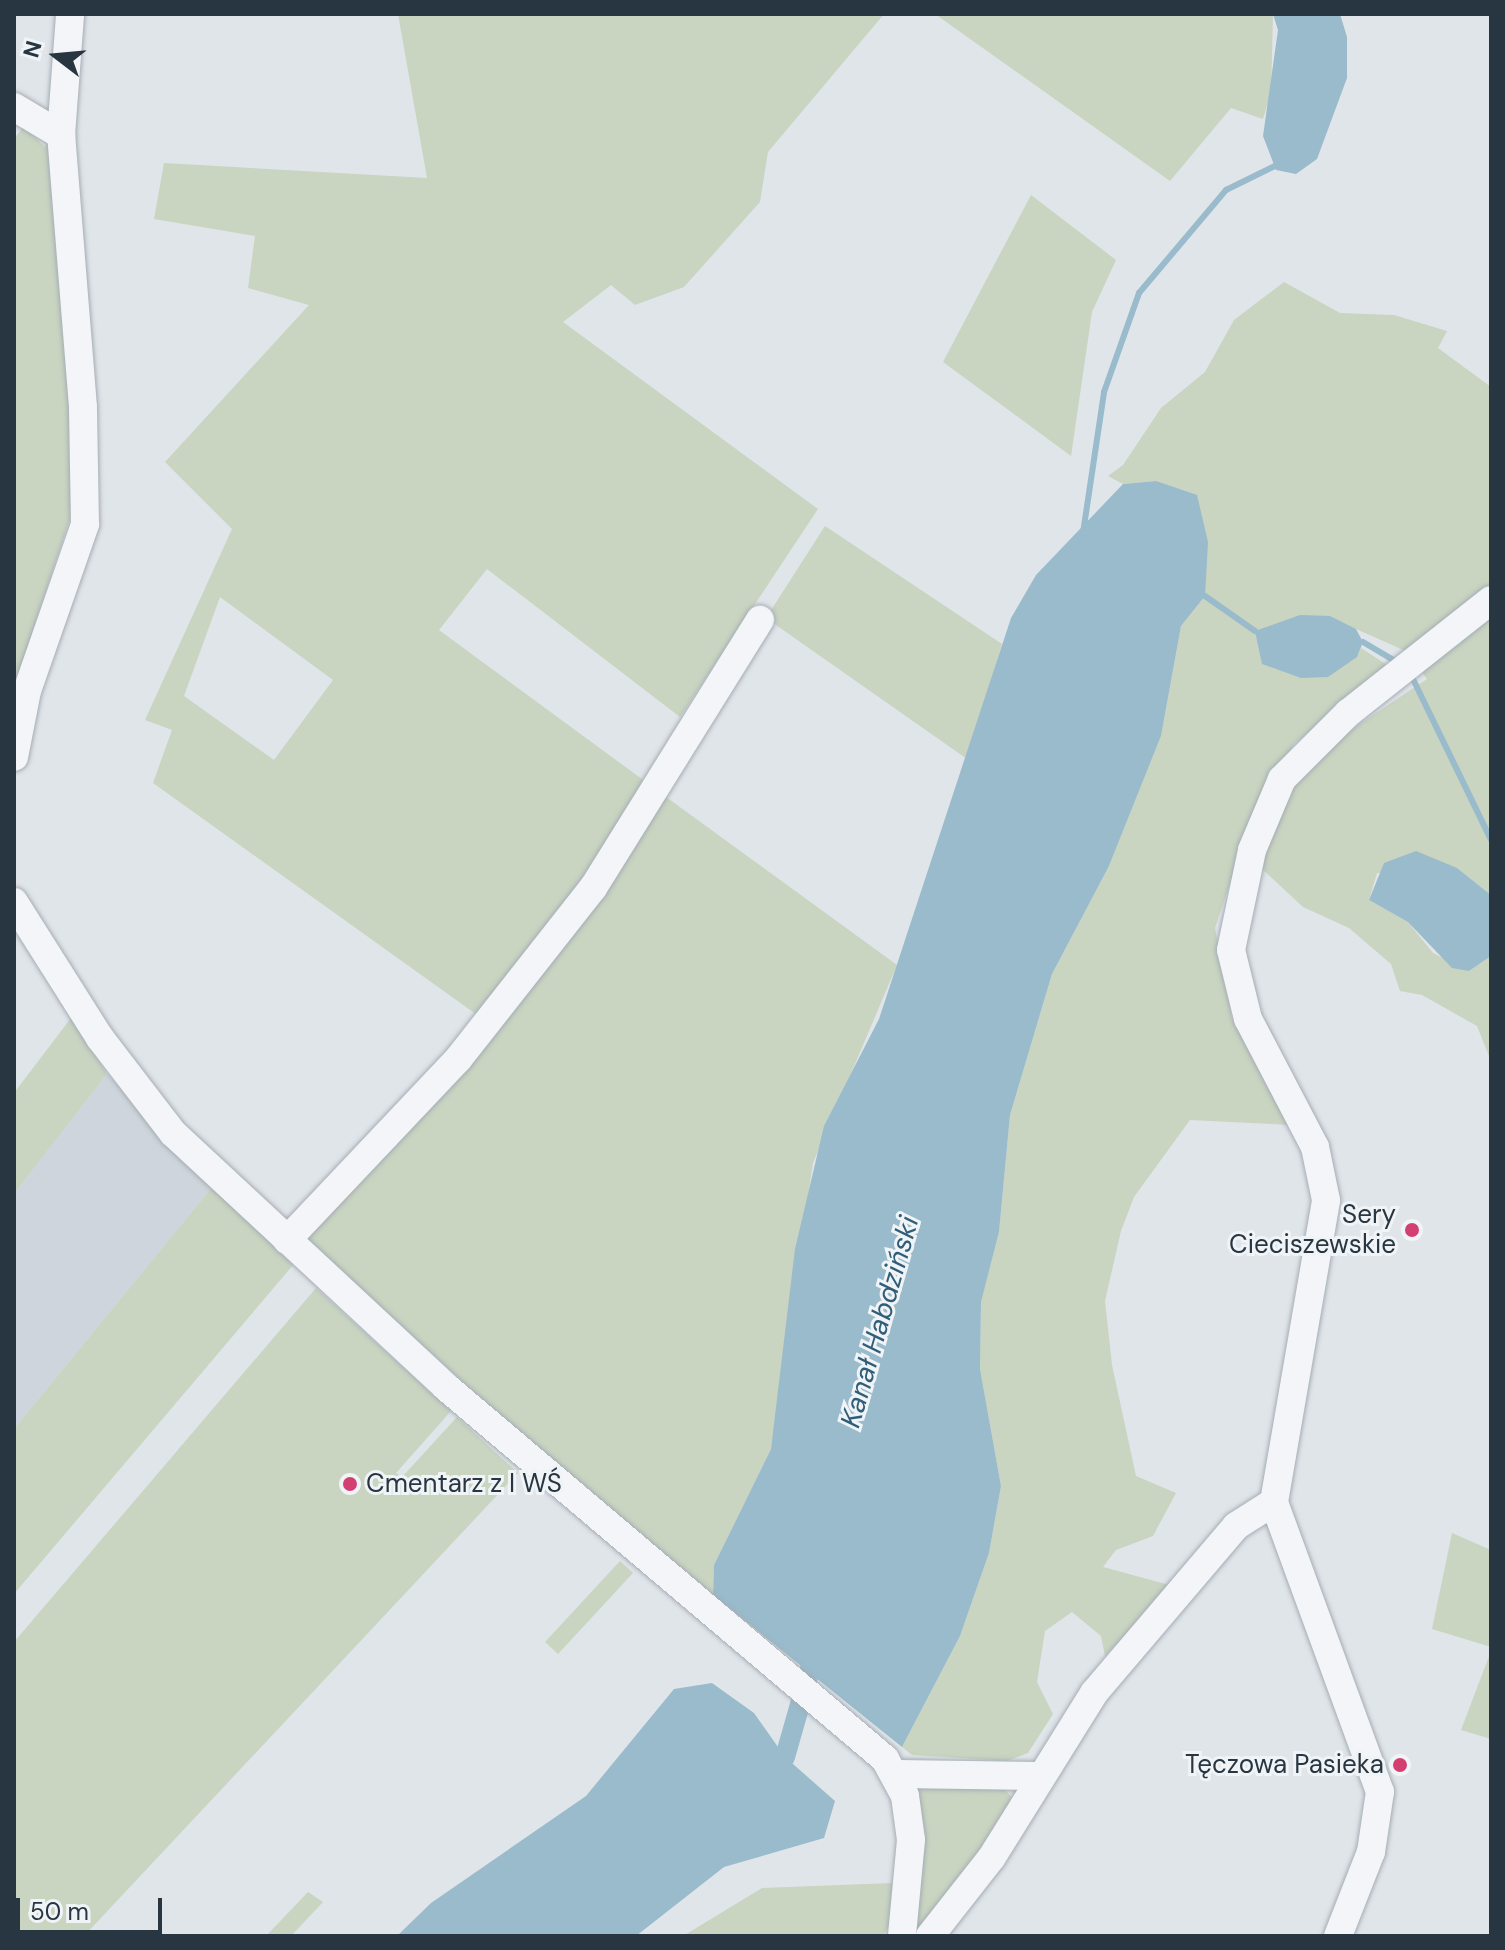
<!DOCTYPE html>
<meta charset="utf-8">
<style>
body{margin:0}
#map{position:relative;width:1505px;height:1950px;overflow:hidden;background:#e0e5ea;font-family:"DM Sans",sans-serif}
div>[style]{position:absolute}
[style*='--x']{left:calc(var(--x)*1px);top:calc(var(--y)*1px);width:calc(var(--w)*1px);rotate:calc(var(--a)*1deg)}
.built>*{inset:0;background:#ced5dc}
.green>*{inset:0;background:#c9d4c1}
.water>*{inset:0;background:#99bbcb}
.stream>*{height:6px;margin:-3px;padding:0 3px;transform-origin:3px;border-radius:3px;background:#99bbcb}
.canal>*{height:20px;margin:-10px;padding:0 10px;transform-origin:10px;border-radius:10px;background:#99bbcb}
.roads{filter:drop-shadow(0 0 2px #a5adb4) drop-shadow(0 0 2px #a5adb4)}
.minor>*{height:28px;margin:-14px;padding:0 14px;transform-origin:14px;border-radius:14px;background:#f3f5f8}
.dots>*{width:22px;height:22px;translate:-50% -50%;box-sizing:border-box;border:4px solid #f0f4f7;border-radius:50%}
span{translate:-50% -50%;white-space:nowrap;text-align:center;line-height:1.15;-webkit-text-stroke:6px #f0f4f7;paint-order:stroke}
.poi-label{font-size:26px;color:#283642}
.right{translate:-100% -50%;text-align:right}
.left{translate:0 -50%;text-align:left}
.water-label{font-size:28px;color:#305d78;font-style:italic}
.frame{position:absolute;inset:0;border:16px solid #283642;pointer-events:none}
.north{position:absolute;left:16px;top:16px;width:80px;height:80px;-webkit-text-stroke:6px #f0f4f7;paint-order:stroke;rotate:286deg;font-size:22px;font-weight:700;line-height:32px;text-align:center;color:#283642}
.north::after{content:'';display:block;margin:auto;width:28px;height:36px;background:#283642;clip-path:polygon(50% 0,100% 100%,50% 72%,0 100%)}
.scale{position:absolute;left:16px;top:1898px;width:146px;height:36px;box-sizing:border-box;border:4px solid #283642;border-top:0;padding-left:10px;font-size:24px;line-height:28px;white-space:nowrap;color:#283642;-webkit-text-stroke:6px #f0f4f7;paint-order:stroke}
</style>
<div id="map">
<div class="built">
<div style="clip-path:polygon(107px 1074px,213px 1186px,14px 1429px,14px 1194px)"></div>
</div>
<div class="green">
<div style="clip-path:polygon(evenodd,398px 14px,884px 14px,768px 152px,760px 202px,684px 287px,635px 305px,611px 285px,563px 322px,818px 509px,680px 717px,487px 569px,439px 630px,650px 785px,480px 1017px,153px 783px,172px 730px,145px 720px,232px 529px,165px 462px,309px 305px,248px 288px,255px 236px,154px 219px,164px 163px,427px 178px,398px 14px,220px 597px,333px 680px,274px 760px,184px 696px,220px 597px)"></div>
<div style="clip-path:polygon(935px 14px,1273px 14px,1271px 92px,1263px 119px,1231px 108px,1170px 181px)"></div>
<div style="clip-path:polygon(24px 126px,45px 147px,49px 142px,78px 495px,32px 633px,14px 715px,14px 139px)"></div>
<div style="clip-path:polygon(1031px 195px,1116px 260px,1092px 312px,1071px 456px,943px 362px)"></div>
<div style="clip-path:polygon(1284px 282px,1340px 313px,1394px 315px,1447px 331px,1438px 348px,1491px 387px,1491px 588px,1408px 652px,1356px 629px,1357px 657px,1361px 648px,1390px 667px,1294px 744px,1253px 815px,1215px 928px,1232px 1018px,1292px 1125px,1190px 1120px,1134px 1197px,1121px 1231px,1105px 1301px,1112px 1365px,1136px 1476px,1176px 1493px,1153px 1536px,1116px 1550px,1103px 1567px,1173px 1586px,1105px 1656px,1101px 1636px,1072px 1612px,1045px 1631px,1037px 1682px,1053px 1714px,1028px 1753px,1007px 1761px,912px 1755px,902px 1747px,960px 1636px,989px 1553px,1001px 1486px,980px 1369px,981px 1301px,999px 1232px,1010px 1115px,1052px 974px,1109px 866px,1161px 736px,1181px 626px,1205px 596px,1156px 481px,1123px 484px,1108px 476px,1123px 465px,1161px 408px,1205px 372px,1234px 320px)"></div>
<div style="clip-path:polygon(825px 526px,1002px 644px,967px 759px,766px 618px)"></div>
<div style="clip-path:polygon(1491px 610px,1491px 895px,1457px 868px,1377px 873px,1369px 900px,1408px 922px,1433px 953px,1469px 971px,1491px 956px,1491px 1061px,1477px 1026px,1422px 995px,1400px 991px,1391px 964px,1349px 928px,1303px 907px,1261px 868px,1289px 790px,1340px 737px,1427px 679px,1418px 667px)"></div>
<div style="clip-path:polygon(662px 794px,897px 965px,813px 1163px,771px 1449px,714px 1565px,713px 1595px,545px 1457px,307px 1240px,314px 1220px)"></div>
<div style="clip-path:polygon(71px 1018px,107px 1074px,14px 1194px,14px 1093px)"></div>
<div style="clip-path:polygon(213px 1186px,293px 1265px,14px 1594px,14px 1429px)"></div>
<div style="clip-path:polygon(316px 1288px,451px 1411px,396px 1473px,402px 1477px,457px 1417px,518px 1473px,84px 1936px,14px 1936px,14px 1642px)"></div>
<div style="clip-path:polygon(1452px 1533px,1491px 1550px,1491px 1647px,1432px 1629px)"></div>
<div style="clip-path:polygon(620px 1561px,633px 1573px,558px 1654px,545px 1642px)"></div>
<div style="clip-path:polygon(1491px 1651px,1491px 1739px,1461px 1730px)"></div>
<div style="clip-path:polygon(1001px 1785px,1015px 1801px,924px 1936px,912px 1936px,917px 1786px)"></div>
<div style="clip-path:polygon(893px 1883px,891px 1924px,882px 1936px,683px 1936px,762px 1888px)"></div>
<div style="clip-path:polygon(308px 1892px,323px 1902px,291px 1936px,266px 1936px)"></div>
</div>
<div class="water">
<div style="clip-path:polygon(1273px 14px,1340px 14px,1347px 37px,1347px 78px,1317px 159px,1296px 174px,1276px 170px,1263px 136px,1278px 30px)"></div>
<div style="clip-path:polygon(1156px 481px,1197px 495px,1208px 542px,1205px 596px,1181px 626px,1161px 736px,1109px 866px,1052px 974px,1010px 1115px,999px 1232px,981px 1302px,980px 1369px,1001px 1486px,989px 1553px,960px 1636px,902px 1747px,713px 1595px,714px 1565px,771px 1449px,795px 1249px,824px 1126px,879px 1019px,1011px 618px,1036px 575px,1123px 484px)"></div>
<div style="clip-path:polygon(1300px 615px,1330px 616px,1356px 629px,1363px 642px,1357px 657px,1328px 677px,1301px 678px,1262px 664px,1255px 631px)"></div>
<div style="clip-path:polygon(1416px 851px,1457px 868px,1491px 895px,1491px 956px,1469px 971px,1452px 968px,1408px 922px,1369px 900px,1384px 863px)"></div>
<div style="clip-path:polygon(712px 1683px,754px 1713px,785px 1757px,835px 1801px,824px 1838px,724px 1867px,636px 1936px,397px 1936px,431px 1903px,586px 1796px,674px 1689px)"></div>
</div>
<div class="stream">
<div style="--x:1083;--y:533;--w:143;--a:-81.5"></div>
<div style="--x:1104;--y:392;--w:105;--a:-70.5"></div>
<div style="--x:1139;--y:293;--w:135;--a:-49.8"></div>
<div style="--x:1226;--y:190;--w:59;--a:-26.1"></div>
<div style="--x:1205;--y:596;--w:61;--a:35"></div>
<div style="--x:1363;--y:642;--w:43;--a:30.7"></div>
<div style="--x:1411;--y:675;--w:183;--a:64.1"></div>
</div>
<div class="canal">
<div style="--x:763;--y:1773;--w:27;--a:-36"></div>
<div style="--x:785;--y:1757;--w:116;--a:-74.1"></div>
</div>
<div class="roads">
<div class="minor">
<div style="--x:14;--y:107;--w:55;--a:30.8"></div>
<div style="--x:14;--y:757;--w:67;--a:-78.9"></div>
<div style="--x:27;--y:691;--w:177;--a:-70.8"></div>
<div style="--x:85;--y:524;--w:117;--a:-91"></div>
<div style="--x:83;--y:407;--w:273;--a:-94.6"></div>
<div style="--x:61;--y:135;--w:121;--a:-85.7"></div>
<div style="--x:14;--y:902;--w:161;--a:57.7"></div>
<div style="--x:100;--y:1038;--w:120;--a:52.5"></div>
<div style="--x:173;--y:1133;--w:373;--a:42.9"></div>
<div style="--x:446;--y:1387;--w:575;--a:40.28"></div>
<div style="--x:885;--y:1759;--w:42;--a:61.6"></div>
<div style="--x:905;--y:1796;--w:44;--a:82.2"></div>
<div style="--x:911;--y:1840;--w:96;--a:95.4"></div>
<div style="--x:287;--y:1240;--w:250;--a:-46.6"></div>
<div style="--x:459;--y:1058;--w:216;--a:-51.8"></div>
<div style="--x:593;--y:888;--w:316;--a:-58.1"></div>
<div style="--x:896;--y:1774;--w:143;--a:0.8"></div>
<div style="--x:930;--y:1936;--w:100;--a:-51.9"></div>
<div style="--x:992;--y:1857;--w:193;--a:-58.1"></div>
<div style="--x:1094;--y:1693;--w:219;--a:-49.6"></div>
<div style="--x:1236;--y:1526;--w:45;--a:-32.3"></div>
<div style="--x:1338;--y:1936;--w:90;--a:-68.6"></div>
<div style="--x:1371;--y:1852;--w:61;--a:-81.5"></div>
<div style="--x:1380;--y:1792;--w:309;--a:-110.1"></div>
<div style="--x:1274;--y:1502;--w:306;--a:-80.2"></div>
<div style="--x:1326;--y:1200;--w:54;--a:-101.7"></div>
<div style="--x:1315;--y:1147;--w:144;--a:-117.6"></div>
<div style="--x:1248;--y:1019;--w:71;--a:-103.8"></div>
<div style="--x:1231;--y:950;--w:102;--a:-78.1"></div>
<div style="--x:1252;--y:850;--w:77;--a:-67.1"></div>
<div style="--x:1282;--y:779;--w:93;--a:-45"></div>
<div style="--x:1348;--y:713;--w:182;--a:-38.3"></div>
</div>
</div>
<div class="dots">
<div style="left:1412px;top:1230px;background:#d43f71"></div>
<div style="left:350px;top:1484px;background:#d43f71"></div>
<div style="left:1400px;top:1765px;background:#d43f71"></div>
</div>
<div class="poi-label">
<span class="right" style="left:1396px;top:1230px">Sery<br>Cieciszewskie</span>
<span class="left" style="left:366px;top:1484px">Cmentarz z I WŚ</span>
<span class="right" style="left:1384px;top:1765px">Tęczowa Pasieka</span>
</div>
<div class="water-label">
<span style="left:880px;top:1322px;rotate:-74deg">Kanał Habdziński</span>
</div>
<div class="frame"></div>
<div class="north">N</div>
<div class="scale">50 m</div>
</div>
